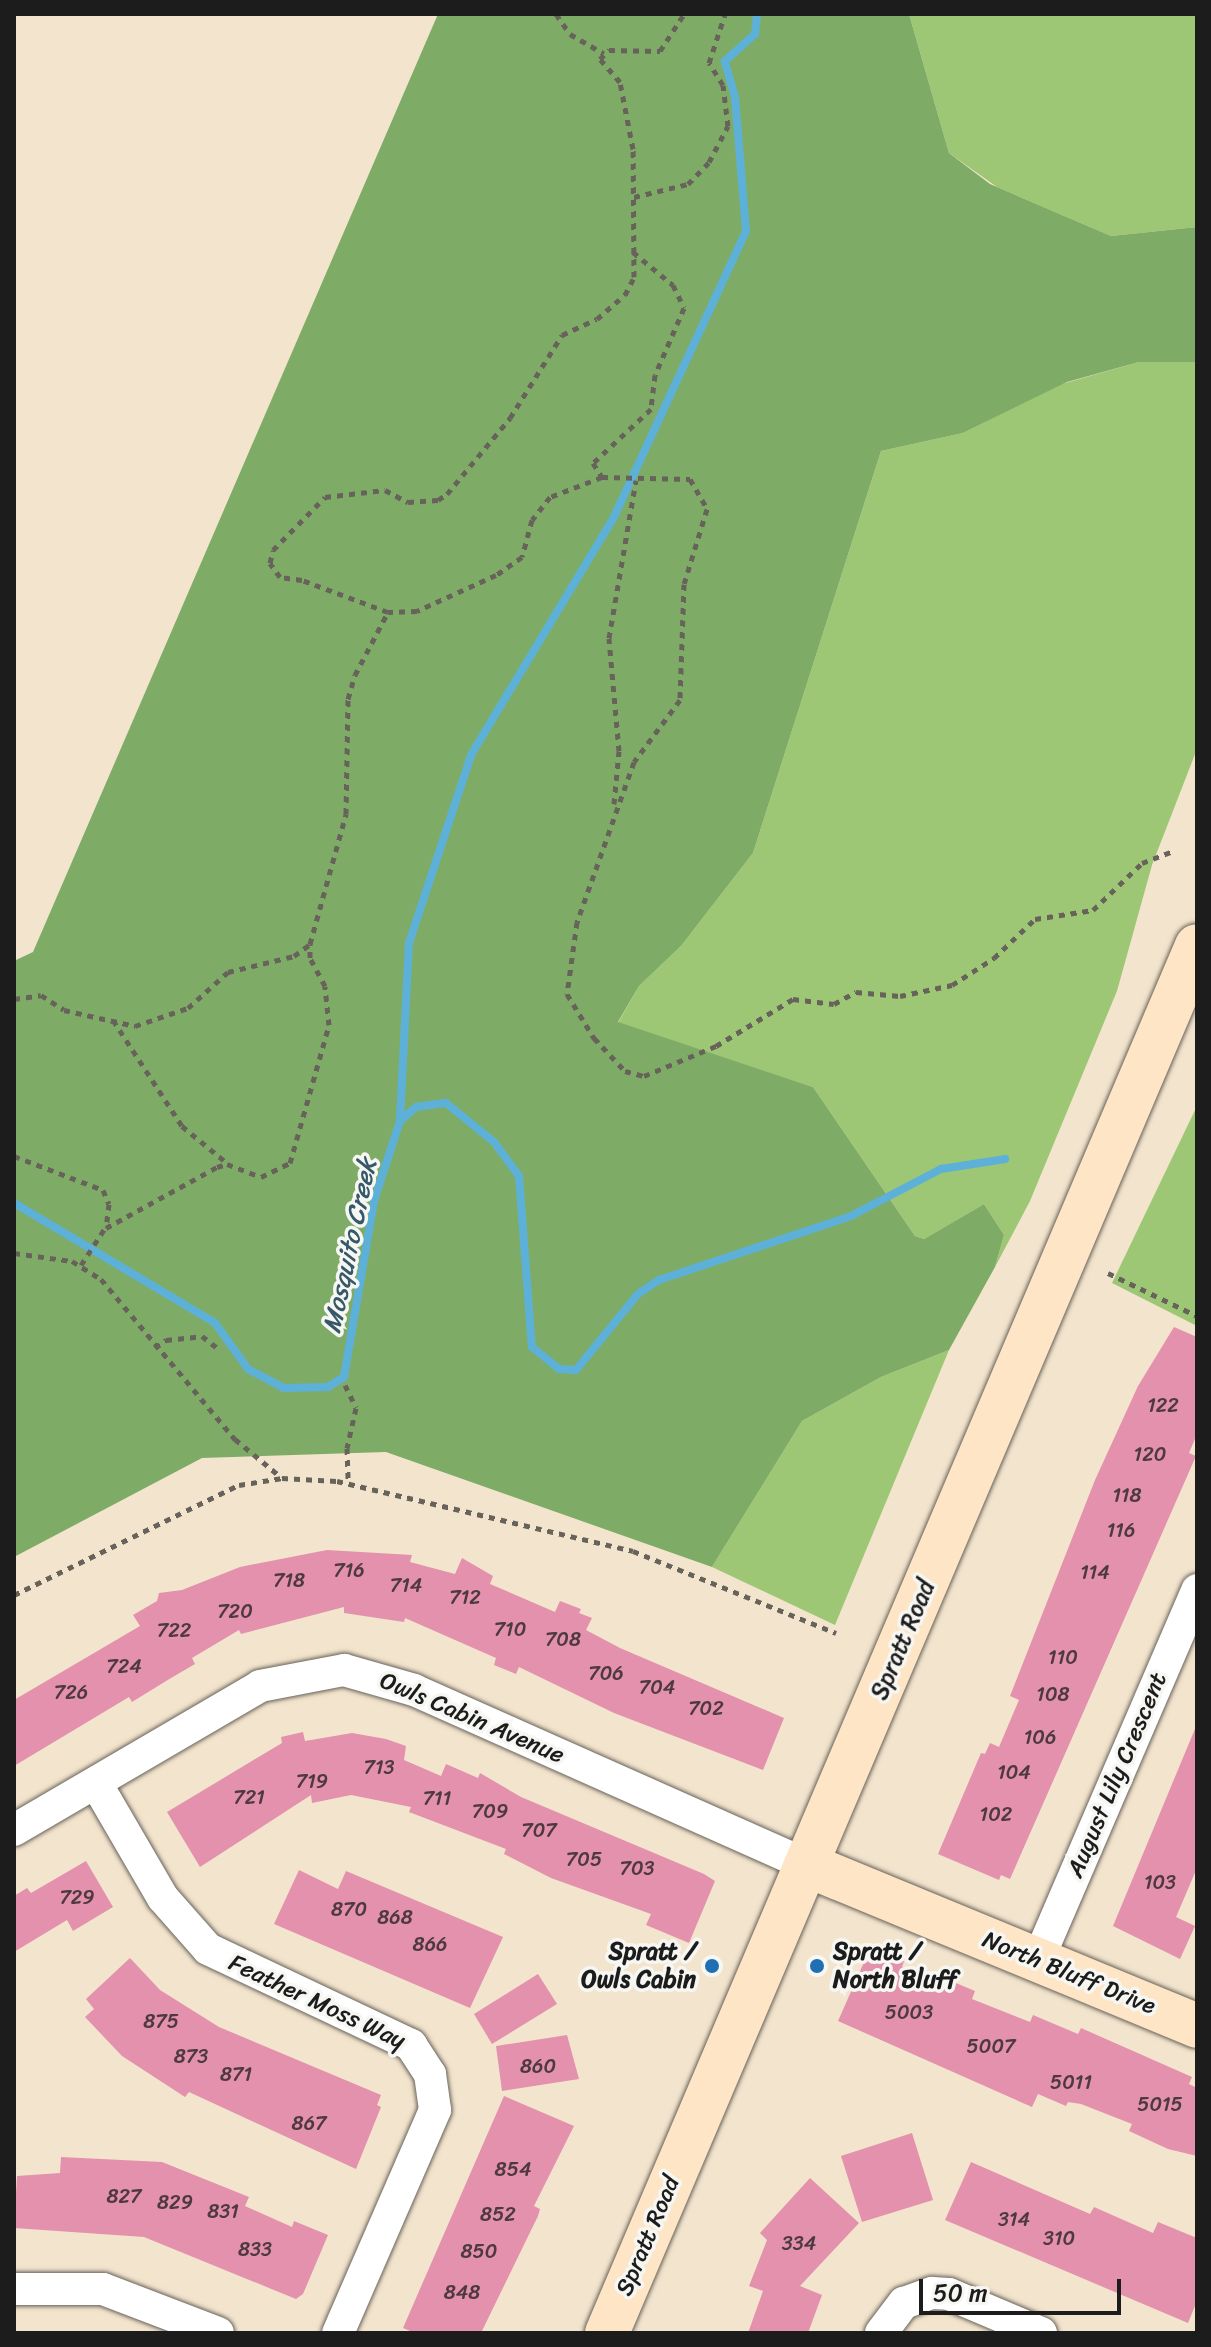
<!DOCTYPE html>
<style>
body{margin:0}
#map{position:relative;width:1211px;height:2347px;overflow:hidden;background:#f3e4cd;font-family:Sriracha,sans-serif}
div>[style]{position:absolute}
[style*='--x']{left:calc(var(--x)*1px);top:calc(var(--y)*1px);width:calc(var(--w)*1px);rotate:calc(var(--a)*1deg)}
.green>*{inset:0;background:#9dc774}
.forest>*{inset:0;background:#7eac66}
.stream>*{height:8px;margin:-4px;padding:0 4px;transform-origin:4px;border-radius:4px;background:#5db1d9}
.building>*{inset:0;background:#e391ad}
.path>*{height:5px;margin-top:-2.5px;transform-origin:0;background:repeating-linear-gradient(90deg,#67625a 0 6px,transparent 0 12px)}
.roads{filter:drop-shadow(0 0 2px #67625a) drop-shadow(0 0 2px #67625a)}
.street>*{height:32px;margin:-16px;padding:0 16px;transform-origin:16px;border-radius:16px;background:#fff}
.secondary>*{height:44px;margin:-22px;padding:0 22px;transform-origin:22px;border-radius:22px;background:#fde5c5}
.dots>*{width:22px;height:22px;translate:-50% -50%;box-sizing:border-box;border:4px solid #f6f6f2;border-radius:50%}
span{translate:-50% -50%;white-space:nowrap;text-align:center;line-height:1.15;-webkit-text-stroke:7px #f6f6f2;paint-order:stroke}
.number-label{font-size:20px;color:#4e3940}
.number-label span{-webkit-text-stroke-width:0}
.street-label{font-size:24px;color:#1c1c1c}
.poi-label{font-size:24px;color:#1c1c1c;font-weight:700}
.right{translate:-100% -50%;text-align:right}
.left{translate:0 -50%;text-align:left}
.water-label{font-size:26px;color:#365868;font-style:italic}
.frame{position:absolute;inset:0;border:16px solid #1c1c1c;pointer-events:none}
.scale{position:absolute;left:919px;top:2279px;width:202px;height:36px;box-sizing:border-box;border:4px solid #1c1c1c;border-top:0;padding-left:10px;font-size:24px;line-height:28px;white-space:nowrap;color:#1c1c1c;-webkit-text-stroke:6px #f6f6f2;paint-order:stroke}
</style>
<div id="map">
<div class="green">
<div style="clip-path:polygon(909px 14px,1197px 14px,1197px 227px,1111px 236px,997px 187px,949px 153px)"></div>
<div style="clip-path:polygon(1139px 362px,1197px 362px,1197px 749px,1152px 865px,1117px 991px,1030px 1201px,995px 1267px,1004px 1235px,984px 1204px,924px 1239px,915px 1236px,813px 1087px,618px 1023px,639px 986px,681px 946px,753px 853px,881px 451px,963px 433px,1062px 384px)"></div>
<div style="clip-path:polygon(1197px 1106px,1197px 1326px,1112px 1283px)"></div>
<div style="clip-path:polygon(949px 1350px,835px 1625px,712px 1567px,802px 1421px,881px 1377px)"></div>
</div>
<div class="forest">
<div style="clip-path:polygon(438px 14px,909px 14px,949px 153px,990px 184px,1111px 236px,1197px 227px,1197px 362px,1139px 362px,1067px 382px,963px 433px,881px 451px,753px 853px,681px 946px,639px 986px,618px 1022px,813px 1087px,915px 1236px,924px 1239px,984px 1204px,1004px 1235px,995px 1267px,949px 1350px,881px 1377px,802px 1421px,712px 1567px,386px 1452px,202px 1458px,14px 1557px,14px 961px,33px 952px)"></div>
</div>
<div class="stream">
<div style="--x:400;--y:1120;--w:177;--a:-87.1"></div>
<div style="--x:409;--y:943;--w:198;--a:-71.7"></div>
<div style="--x:471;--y:755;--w:275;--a:-59"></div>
<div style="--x:613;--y:519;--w:317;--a:-65.2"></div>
<div style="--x:746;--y:231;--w:134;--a:-94.7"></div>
<div style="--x:735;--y:97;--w:37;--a:-106"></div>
<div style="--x:725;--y:61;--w:40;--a:-42"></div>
<div style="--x:755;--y:34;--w:20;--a:-84"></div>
<div style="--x:14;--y:1203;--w:234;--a:30.8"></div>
<div style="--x:215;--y:1323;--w:57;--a:54.3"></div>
<div style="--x:248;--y:1369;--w:41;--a:27.8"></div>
<div style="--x:284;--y:1388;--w:44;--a:-1.3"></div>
<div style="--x:328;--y:1387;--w:19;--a:-32"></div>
<div style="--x:344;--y:1377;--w:179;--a:-80.3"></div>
<div style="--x:374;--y:1201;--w:84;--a:-72"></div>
<div style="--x:400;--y:1121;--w:21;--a:-41"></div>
<div style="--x:416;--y:1107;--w:30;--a:-8"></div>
<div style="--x:446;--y:1103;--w:62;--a:39.1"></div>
<div style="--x:494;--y:1142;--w:42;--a:53.7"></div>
<div style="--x:519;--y:1176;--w:171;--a:85.7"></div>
<div style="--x:532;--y:1347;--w:35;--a:39"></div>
<div style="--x:559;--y:1369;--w:17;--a:3"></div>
<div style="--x:576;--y:1370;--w:98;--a:-50.8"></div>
<div style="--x:638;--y:1294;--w:25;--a:-34"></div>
<div style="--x:659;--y:1280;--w:202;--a:-18.4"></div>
<div style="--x:851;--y:1216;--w:102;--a:-27.6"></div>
<div style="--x:941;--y:1169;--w:65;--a:-8.9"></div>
</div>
<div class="building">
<div style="clip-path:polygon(1174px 1327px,1197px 1337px,1197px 1434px,1189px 1453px,1196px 1456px,1010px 1879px,1001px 1875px,999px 1880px,938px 1854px,981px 1753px,985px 1754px,990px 1743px,999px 1747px,1019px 1700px,1010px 1696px,1095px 1480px,1138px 1386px)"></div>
<div style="clip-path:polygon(327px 1550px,412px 1555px,410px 1562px,455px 1574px,462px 1558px,493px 1576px,490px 1584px,555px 1612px,560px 1601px,581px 1609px,579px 1613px,592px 1618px,586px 1630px,620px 1648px,784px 1718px,763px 1770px,614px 1713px,519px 1667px,516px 1674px,494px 1665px,496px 1658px,405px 1618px,404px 1622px,344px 1613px,344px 1607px,241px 1634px,239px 1630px,192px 1658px,195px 1664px,171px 1678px,132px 1702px,129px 1697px,14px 1766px,14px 1700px,140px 1626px,133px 1615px,157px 1601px,159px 1593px,182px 1590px,240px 1567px)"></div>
<div style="clip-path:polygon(1197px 1724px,1197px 1868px,1176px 1917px,1195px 1926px,1180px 1959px,1113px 1926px)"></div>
<div style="clip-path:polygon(303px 1732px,305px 1741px,352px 1733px,386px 1739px,406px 1746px,404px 1760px,441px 1776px,446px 1764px,478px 1778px,480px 1773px,521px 1797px,704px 1874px,715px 1881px,689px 1943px,646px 1925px,651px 1914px,551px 1878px,504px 1854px,506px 1849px,409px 1812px,411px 1807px,351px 1795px,312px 1803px,311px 1795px,200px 1867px,167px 1812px,282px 1743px,281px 1737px)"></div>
<div style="clip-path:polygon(86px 1861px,113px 1907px,73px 1931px,67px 1920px,14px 1952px,14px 1896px,27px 1888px,31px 1893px)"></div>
<div style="clip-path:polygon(299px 1870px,338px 1889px,346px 1871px,503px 1937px,470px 2008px,274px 1924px)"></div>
<div style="clip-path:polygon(879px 1950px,904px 1961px,902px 1967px,948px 1988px,951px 1981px,975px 1991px,972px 1999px,1030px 2022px,1033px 2015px,1078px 2034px,1081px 2028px,1192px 2077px,1189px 2084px,1197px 2088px,1197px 2156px,1168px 2149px,1129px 2131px,1132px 2124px,1081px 2104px,1068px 2102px,1066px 2106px,1038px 2094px,1032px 2107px,838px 2021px,865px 1960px,872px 1964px)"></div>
<div style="clip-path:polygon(130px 1958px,160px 1990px,219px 2027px,381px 2095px,377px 2105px,381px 2107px,356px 2169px,189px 2092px,185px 2097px,122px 2056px,85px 2017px,94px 2009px,86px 1999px)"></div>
<div style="clip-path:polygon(538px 1974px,557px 2004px,492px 2044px,474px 2014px)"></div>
<div style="clip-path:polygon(567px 2035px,579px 2079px,502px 2091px,496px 2046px)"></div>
<div style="clip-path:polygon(504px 2096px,574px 2126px,534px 2206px,540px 2209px,538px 2216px,481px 2333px,415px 2333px,403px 2328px)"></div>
<div style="clip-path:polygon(912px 2133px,933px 2200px,862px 2222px,841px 2156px)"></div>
<div style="clip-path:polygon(61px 2157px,162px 2162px,249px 2197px,245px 2206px,292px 2227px,294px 2221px,328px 2235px,303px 2294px,296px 2299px,144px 2237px,14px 2228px,17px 2176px,60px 2173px)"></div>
<div style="clip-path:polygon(971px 2162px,1090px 2214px,1094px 2207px,1153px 2233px,1158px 2222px,1197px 2238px,1197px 2301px,1188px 2323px,945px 2220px)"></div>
<div style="clip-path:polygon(810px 2178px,859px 2223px,800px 2286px,822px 2295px,808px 2333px,748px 2333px,763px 2291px,749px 2286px,767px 2240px,760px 2233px)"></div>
</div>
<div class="path">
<div style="--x:556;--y:14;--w:24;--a:55"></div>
<div style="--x:570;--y:34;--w:39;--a:30"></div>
<div style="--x:634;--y:197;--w:56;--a:-13.5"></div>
<div style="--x:688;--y:184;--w:30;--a:-46"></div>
<div style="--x:709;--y:162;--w:41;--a:-62.2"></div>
<div style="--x:728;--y:126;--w:41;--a:-97"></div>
<div style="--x:723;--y:85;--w:26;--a:-122"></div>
<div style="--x:709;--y:63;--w:52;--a:-71.9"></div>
<div style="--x:633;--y:252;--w:52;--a:39.5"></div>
<div style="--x:673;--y:285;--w:25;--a:64"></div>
<div style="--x:684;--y:308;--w:73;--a:113.4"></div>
<div style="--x:655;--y:375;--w:34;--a:97"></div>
<div style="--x:651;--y:409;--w:79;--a:137"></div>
<div style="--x:593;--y:463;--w:17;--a:57"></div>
<div style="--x:602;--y:477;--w:88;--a:1.3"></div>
<div style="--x:690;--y:479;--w:34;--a:60"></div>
<div style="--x:707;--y:509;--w:78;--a:107"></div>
<div style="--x:684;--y:584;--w:116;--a:92"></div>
<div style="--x:680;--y:700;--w:77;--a:126.6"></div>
<div style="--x:634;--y:762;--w:170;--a:109.6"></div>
<div style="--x:577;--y:922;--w:73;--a:97.9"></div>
<div style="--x:567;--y:994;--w:52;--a:58.5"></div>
<div style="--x:594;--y:1038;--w:45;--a:46.8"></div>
<div style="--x:625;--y:1071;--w:20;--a:15"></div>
<div style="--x:644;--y:1076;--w:78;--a:-22.6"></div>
<div style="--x:716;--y:1046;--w:90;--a:-31.4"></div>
<div style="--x:793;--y:999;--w:41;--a:7"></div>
<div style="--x:834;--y:1004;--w:25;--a:-29"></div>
<div style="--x:856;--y:992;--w:44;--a:5.2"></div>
<div style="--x:900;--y:996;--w:53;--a:-11.9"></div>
<div style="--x:952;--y:985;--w:50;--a:-32.7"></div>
<div style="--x:994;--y:958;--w:57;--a:-43.6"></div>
<div style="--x:1035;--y:919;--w:59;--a:-8.8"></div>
<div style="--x:1093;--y:910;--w:68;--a:-43.8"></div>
<div style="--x:1142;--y:863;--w:33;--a:-21"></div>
<div style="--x:602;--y:477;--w:56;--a:159"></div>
<div style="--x:550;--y:497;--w:29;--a:128"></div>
<div style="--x:532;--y:520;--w:38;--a:105"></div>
<div style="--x:522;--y:557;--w:32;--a:145"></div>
<div style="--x:496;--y:575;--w:87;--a:155.5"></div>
<div style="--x:417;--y:611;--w:29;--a:178"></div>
<div style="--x:388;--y:612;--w:92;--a:-159.6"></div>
<div style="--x:302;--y:580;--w:22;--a:-172"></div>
<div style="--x:280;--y:577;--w:17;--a:-126"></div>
<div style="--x:270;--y:563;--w:13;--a:-77"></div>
<div style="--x:273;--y:550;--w:74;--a:-45.5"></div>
<div style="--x:325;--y:497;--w:60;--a:-6.7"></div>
<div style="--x:385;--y:490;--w:26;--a:28"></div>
<div style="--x:408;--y:502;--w:30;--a:-4"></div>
<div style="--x:438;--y:500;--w:11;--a:-34"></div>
<div style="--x:447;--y:494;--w:99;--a:-50.3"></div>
<div style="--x:510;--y:418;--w:98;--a:-57.9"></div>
<div style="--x:562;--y:335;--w:38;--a:-25"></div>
<div style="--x:597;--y:319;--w:37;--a:-41"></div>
<div style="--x:625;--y:295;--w:20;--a:-63"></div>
<div style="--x:634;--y:277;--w:128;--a:-90.4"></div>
<div style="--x:633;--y:149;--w:68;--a:-101"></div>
<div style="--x:620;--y:82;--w:30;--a:-131"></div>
<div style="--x:600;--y:59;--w:13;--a:-45"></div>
<div style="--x:609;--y:50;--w:51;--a:1.1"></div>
<div style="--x:660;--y:51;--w:44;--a:-57"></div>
<div style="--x:614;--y:804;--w:53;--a:-84.6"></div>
<div style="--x:619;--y:751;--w:113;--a:-95.1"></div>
<div style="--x:609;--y:638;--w:160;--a:-80.3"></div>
<div style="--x:14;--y:999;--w:27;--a:-8"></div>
<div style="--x:41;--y:995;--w:27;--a:33"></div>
<div style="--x:64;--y:1010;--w:73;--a:12.7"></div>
<div style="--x:135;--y:1026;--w:56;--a:-18.8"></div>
<div style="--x:188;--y:1008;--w:54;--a:-42"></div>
<div style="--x:228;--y:972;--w:68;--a:-13.6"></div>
<div style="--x:294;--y:956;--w:19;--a:-36"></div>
<div style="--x:113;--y:1020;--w:126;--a:56.9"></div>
<div style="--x:182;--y:1126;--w:58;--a:39.4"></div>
<div style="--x:14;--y:1156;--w:95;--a:20.9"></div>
<div style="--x:103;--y:1190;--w:15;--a:67"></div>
<div style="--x:109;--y:1204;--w:24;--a:97"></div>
<div style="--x:106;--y:1228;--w:127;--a:-28.8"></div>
<div style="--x:217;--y:1167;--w:10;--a:-17"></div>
<div style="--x:227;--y:1164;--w:36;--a:21"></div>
<div style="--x:261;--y:1177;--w:32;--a:-26"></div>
<div style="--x:290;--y:1163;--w:143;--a:-74.2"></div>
<div style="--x:329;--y:1025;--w:39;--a:-96"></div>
<div style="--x:325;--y:986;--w:32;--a:-118"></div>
<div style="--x:310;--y:958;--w:14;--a:-90"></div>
<div style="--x:310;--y:944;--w:135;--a:-74.5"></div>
<div style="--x:346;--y:814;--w:115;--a:-89"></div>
<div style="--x:348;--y:699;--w:25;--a:-74"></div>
<div style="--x:355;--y:675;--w:71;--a:-62.4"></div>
<div style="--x:14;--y:1253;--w:59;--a:7.9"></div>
<div style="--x:72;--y:1261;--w:34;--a:32"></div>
<div style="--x:101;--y:1279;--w:209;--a:50.1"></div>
<div style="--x:235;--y:1439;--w:60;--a:39.6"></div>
<div style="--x:81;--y:1265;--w:44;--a:-57"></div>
<div style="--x:1108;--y:1273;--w:99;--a:25.8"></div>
<div style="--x:155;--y:1348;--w:14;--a:-36"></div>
<div style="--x:166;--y:1340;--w:36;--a:-6"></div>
<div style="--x:202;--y:1336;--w:24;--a:38"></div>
<div style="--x:345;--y:1385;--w:25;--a:64"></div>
<div style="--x:356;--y:1408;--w:41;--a:102.7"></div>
<div style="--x:347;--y:1448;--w:36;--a:88"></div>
<div style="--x:14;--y:1595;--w:250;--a:-26.1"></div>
<div style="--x:239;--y:1485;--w:44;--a:-9.2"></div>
<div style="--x:282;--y:1478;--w:55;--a:3.1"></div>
<div style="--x:337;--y:1481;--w:304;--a:13.3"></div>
<div style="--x:633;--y:1551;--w:219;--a:22"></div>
</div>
<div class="roads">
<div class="street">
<div style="--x:96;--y:1783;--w:133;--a:59.8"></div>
<div style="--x:163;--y:1898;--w:68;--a:48.6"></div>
<div style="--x:208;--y:1949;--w:225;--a:25.3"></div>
<div style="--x:411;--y:2045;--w:35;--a:57"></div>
<div style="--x:430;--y:2074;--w:36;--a:82"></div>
<div style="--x:435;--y:2110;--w:243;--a:113.5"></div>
<div style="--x:14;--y:1830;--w:285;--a:-30.3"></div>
<div style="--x:260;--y:1686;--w:86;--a:-10.8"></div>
<div style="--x:344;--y:1670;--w:73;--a:15.9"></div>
<div style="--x:414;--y:1690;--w:430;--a:24"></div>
<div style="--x:1038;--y:1960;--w:403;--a:-66.7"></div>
<div style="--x:14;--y:2289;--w:89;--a:0"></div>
<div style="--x:103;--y:2289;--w:123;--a:20.9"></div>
<div style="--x:881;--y:2333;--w:38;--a:-53"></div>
<div style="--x:904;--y:2303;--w:30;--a:-20"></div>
<div style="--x:932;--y:2293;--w:17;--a:3"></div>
<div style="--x:949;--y:2294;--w:100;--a:23"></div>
</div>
<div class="secondary">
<div style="--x:807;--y:1865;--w:422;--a:22.4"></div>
<div style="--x:607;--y:2333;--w:1507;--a:-66.96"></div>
</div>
</div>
<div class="dots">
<div style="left:712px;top:1966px;background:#1f6fb2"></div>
<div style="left:817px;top:1966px;background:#1f6fb2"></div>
</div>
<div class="number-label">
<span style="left:1163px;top:1405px">122</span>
<span style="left:1150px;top:1454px">120</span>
<span style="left:1127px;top:1495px">118</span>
<span style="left:1121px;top:1530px">116</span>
<span style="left:349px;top:1570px">716</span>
<span style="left:1095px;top:1572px">114</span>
<span style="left:289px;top:1580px">718</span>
<span style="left:406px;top:1585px">714</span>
<span style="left:465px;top:1597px">712</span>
<span style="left:235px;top:1611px">720</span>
<span style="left:510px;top:1629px">710</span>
<span style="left:174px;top:1630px">722</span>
<span style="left:563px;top:1639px">708</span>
<span style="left:1063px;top:1657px">110</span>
<span style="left:124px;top:1666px">724</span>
<span style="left:606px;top:1673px">706</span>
<span style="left:657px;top:1687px">704</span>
<span style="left:71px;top:1692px">726</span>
<span style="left:1053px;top:1694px">108</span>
<span style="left:706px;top:1708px">702</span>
<span style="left:1040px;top:1737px">106</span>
<span style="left:379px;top:1767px">713</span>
<span style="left:1014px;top:1772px">104</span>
<span style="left:312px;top:1781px">719</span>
<span style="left:249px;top:1797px">721</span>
<span style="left:437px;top:1798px">711</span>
<span style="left:490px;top:1811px">709</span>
<span style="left:996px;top:1814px">102</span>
<span style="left:539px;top:1830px">707</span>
<span style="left:584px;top:1859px">705</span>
<span style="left:637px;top:1868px">703</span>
<span style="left:1160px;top:1882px">103</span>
<span style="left:77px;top:1897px">729</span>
<span style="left:349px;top:1909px">870</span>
<span style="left:395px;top:1917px">868</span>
<span style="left:430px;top:1944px">866</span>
<span style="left:909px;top:2012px">5003</span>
<span style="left:161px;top:2021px">875</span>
<span style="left:991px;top:2046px">5007</span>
<span style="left:191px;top:2056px">873</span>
<span style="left:538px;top:2066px">860</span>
<span style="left:236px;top:2074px">871</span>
<span style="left:1071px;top:2082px">5011</span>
<span style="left:1160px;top:2104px">5015</span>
<span style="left:309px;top:2123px">867</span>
<span style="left:513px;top:2169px">854</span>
<span style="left:124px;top:2196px">827</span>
<span style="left:175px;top:2202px">829</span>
<span style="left:223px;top:2211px">831</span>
<span style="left:498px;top:2214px">852</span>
<span style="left:1014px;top:2219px">314</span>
<span style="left:1059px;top:2238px">310</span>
<span style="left:799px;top:2243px">334</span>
<span style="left:255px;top:2249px">833</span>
<span style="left:479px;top:2251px">850</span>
<span style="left:462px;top:2292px">848</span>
</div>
<div class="street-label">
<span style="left:903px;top:1640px;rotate:-67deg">Spratt Road</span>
<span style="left:472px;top:1718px;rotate:23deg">Owls Cabin Avenue</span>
<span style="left:1117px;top:1775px;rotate:-67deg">August Lily Crescent</span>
<span style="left:1069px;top:1973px;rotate:22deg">North Bluff Drive</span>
<span style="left:317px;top:2002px;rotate:25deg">Feather Moss Way</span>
<span style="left:648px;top:2236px;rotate:-67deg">Spratt Road</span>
</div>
<div class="poi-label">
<span class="right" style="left:696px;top:1966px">Spratt /<br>Owls Cabin</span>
<span class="left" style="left:833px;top:1966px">Spratt /<br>North Bluff</span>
</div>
<div class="water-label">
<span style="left:350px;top:1246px;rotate:-78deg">Mosquito Creek</span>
</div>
<div class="frame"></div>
<div class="scale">50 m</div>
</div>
